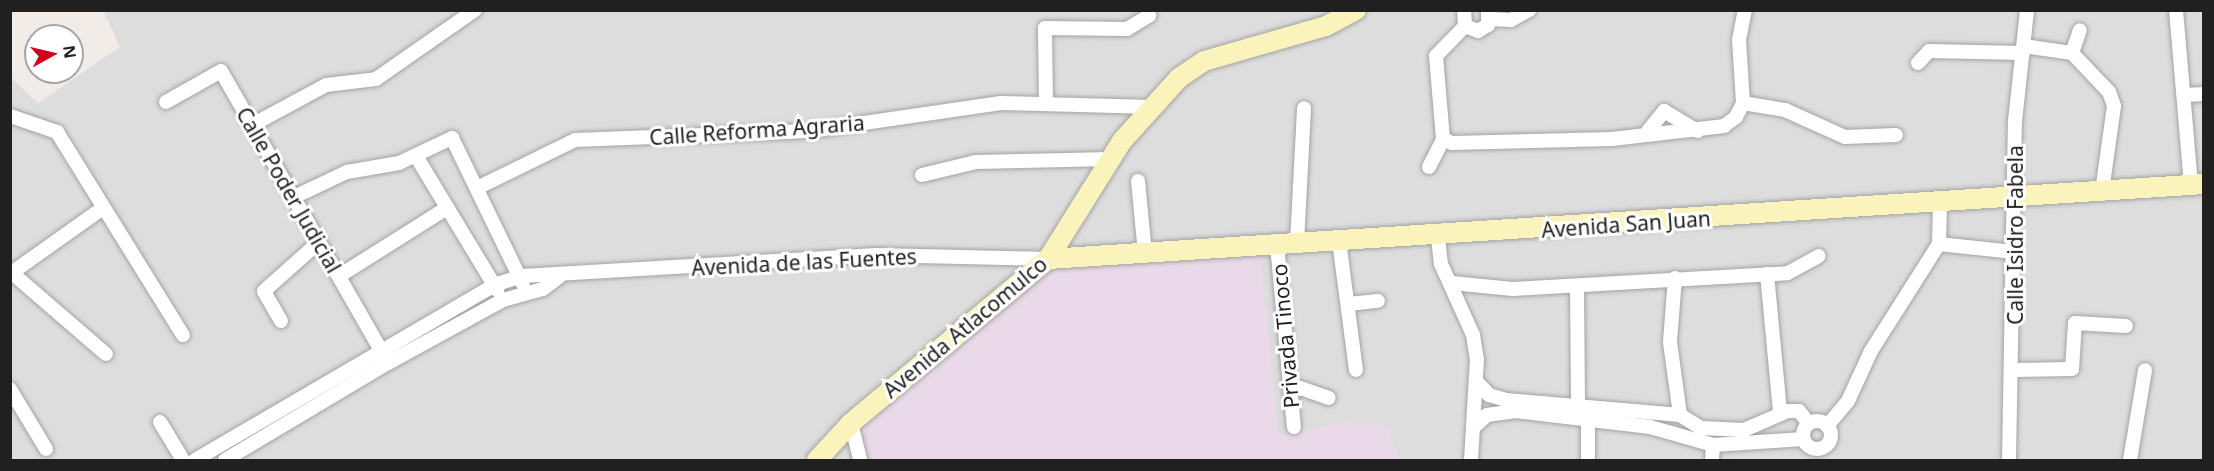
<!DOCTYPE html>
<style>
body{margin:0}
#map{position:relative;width:2214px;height:471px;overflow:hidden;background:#f1ece7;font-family:"Noto Sans",sans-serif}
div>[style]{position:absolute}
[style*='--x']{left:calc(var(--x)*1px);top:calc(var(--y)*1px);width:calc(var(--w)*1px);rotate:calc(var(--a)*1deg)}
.residential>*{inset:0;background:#dedddd}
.industrial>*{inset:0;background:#ead9e9}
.roads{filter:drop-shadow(0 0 2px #a4a4a4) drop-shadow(0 0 2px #a4a4a4)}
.street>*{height:14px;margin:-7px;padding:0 7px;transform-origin:7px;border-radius:7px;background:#fff}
.street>.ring{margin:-7px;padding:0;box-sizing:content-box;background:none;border:14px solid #fff;border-radius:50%}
.secondary>*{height:20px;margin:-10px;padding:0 10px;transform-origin:10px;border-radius:10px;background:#faf4bc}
span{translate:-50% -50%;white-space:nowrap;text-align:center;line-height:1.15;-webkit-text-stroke:6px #fff;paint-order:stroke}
.street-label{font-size:21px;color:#202020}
.frame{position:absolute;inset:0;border:12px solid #202020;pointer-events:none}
.north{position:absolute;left:24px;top:24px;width:60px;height:60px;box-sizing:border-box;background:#fff;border:2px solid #a6a6a6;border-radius:50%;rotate:82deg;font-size:16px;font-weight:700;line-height:24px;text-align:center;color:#202020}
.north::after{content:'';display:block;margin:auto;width:21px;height:27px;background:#d1001e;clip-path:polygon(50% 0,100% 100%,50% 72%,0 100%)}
</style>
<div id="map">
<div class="residential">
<div style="clip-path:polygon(103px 10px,2203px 11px,2203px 460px,11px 460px,10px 77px,38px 103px,120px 47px)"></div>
</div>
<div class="industrial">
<div style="clip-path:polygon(1260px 252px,1278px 434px,1362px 421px,1388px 428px,1400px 460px,863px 460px,854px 423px,1039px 267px)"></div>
</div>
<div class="roads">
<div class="street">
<div style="--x:1464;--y:10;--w:16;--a:86"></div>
<div style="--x:1465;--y:26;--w:14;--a:21"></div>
<div style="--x:1478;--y:31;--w:12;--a:-31"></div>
<div style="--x:1488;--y:25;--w:15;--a:-90"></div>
<div style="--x:2176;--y:10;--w:175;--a:85.1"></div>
<div style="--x:1490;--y:19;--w:21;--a:3"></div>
<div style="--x:1511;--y:20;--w:21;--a:-29"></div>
<div style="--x:1465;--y:26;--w:42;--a:134"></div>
<div style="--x:1436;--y:56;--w:83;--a:85.2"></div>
<div style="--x:1443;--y:139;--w:10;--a:24"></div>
<div style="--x:1452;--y:143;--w:160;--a:-1.4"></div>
<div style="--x:1612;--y:139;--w:113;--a:-6.6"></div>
<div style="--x:1724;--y:126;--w:15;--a:-37"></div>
<div style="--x:1736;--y:117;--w:16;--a:-63"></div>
<div style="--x:1743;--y:103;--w:63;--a:-93.6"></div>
<div style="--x:1739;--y:40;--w:31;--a:-79"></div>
<div style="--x:2024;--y:46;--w:49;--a:8.3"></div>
<div style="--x:2072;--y:53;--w:54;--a:46.5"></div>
<div style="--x:2109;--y:92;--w:15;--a:70"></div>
<div style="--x:2114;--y:106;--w:86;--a:98"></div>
<div style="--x:2072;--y:53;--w:24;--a:-71"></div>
<div style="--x:1918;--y:63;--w:16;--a:-47"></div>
<div style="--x:1929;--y:51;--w:94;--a:1.2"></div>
<div style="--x:2184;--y:95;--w:20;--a:-3"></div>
<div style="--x:166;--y:102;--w:63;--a:-29.4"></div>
<div style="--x:221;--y:71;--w:336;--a:60.2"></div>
<div style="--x:1743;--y:103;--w:43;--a:9.5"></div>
<div style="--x:1785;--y:110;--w:66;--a:24.2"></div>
<div style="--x:1845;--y:137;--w:51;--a:-2.2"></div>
<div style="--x:1046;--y:104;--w:76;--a:-90.8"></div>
<div style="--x:1045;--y:28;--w:82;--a:0.7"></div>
<div style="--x:1127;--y:29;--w:26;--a:-31"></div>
<div style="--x:10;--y:116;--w:50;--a:18.8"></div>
<div style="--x:57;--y:132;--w:239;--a:58.2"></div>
<div style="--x:252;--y:125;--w:84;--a:-28.4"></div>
<div style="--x:326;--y:85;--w:50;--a:-6.8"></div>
<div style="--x:376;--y:79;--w:121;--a:-34.9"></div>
<div style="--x:1648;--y:131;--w:26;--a:-51"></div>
<div style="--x:1664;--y:111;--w:39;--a:31"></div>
<div style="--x:416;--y:156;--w:157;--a:58.8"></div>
<div style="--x:1429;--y:167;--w:31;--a:-63"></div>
<div style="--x:922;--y:175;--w:56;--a:-13.5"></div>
<div style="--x:976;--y:162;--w:135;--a:-1.3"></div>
<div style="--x:1138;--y:181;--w:73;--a:84.5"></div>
<div style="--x:479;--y:187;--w:107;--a:-26.1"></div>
<div style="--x:575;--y:140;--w:234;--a:-2.2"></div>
<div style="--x:809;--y:131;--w:194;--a:-8.3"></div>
<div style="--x:1001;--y:103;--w:152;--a:1.5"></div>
<div style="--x:294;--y:197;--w:59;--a:-25.3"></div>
<div style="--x:347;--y:172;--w:53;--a:-9.8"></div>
<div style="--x:399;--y:163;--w:59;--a:-25.3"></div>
<div style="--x:452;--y:138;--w:162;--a:64.1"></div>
<div style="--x:1438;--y:237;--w:27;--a:84"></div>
<div style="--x:1441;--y:264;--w:78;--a:65.7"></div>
<div style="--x:1473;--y:335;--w:24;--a:81"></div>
<div style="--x:1477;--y:359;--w:101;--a:93.4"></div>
<div style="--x:1339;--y:241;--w:130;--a:82.5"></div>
<div style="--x:1297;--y:243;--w:135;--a:-87"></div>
<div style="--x:1939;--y:244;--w:75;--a:6.1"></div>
<div style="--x:1277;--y:245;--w:183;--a:84.7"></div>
<div style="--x:12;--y:273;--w:124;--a:40.8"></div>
<div style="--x:10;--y:274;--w:114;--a:-35.4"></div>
<div style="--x:1767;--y:274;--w:139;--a:84.6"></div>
<div style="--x:339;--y:276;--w:128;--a:-32.2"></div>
<div style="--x:1675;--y:278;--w:64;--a:94.5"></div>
<div style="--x:1670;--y:342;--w:74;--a:82.2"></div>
<div style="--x:1452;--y:283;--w:61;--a:5.6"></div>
<div style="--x:1513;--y:289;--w:275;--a:-3.3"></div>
<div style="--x:1788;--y:273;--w:35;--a:-29"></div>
<div style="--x:1577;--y:287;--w:116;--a:89.5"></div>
<div style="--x:1348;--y:304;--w:30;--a:-6"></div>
<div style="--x:281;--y:321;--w:34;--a:-120"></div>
<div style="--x:264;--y:291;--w:74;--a:-41.7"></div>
<div style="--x:2015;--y:370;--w:57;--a:-1"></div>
<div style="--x:2072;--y:369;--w:46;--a:-86.3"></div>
<div style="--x:2075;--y:323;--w:51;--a:3.4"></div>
<div style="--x:1476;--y:381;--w:19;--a:47"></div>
<div style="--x:1489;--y:395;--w:18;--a:16"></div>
<div style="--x:1506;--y:400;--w:175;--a:4.9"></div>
<div style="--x:1680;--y:415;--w:25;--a:32"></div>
<div style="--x:1701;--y:428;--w:43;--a:2.7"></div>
<div style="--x:1744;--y:430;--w:48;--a:-23.4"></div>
<div style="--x:1788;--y:411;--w:11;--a:0"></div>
<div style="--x:1799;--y:411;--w:16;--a:52"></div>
<div style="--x:1289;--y:384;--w:42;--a:19.3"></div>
<div style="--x:10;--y:389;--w:70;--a:59"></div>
<div class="ring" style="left:1803px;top:421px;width:14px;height:14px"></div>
<div style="--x:160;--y:422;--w:44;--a:58.8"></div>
<div style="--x:1588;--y:422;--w:38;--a:90"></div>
<div style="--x:851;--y:423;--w:38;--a:76"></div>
<div style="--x:1827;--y:426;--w:33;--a:-50"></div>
<div style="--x:1848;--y:401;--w:55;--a:-65.3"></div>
<div style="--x:1871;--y:351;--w:127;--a:-57.6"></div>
<div style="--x:1939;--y:244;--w:41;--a:-88.6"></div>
<div style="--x:1473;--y:428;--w:19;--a:-43"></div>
<div style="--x:1487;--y:415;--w:29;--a:-8"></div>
<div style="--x:1516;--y:411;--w:135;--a:6.8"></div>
<div style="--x:1650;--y:427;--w:66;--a:15.9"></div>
<div style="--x:1713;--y:445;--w:91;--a:-3.8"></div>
<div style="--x:195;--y:460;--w:346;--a:-30.3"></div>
<div style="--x:494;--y:285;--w:29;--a:-18"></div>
<div style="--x:522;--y:276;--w:355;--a:-3.4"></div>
<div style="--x:876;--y:255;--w:172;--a:1.3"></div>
<div style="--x:225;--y:460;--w:190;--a:-30.8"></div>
<div style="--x:388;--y:363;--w:131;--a:-28.7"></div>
<div style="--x:503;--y:300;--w:41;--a:-15.4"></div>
<div style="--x:543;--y:289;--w:20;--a:-37"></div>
<div style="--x:1712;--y:460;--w:15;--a:-86"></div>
<div style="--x:2009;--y:460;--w:339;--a:-89"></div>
<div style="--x:2015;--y:121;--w:112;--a:-83.8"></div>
<div style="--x:2130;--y:460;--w:91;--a:-80.5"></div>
</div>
<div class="secondary">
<div style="--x:1048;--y:259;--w:1158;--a:-3.71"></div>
<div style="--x:817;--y:460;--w:50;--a:-47.4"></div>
<div style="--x:851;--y:423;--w:256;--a:-39.8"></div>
<div style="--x:1048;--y:259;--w:139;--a:-57.9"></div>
<div style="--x:1122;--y:141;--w:85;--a:-47.9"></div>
<div style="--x:1179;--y:78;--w:30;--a:-34"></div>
<div style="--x:1204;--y:61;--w:127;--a:-16"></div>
<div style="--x:1326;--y:26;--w:34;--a:-28"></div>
</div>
</div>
<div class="street-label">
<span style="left:757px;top:130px;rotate:-4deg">Calle Reforma Agraria</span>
<span style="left:289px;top:190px;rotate:60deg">Calle Poder Judicial</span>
<span style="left:1626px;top:224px;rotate:-4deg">Avenida San Juan</span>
<span style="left:2015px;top:235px;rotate:-90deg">Calle Isidro Fabela</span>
<span style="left:804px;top:262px;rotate:-3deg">Avenida de las Fuentes</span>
<span style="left:965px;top:327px;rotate:-40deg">Avenida Atlacomulco</span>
<span style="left:1285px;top:336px;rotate:-95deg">Privada Tinoco</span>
</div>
<div class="frame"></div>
<div class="north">N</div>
</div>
